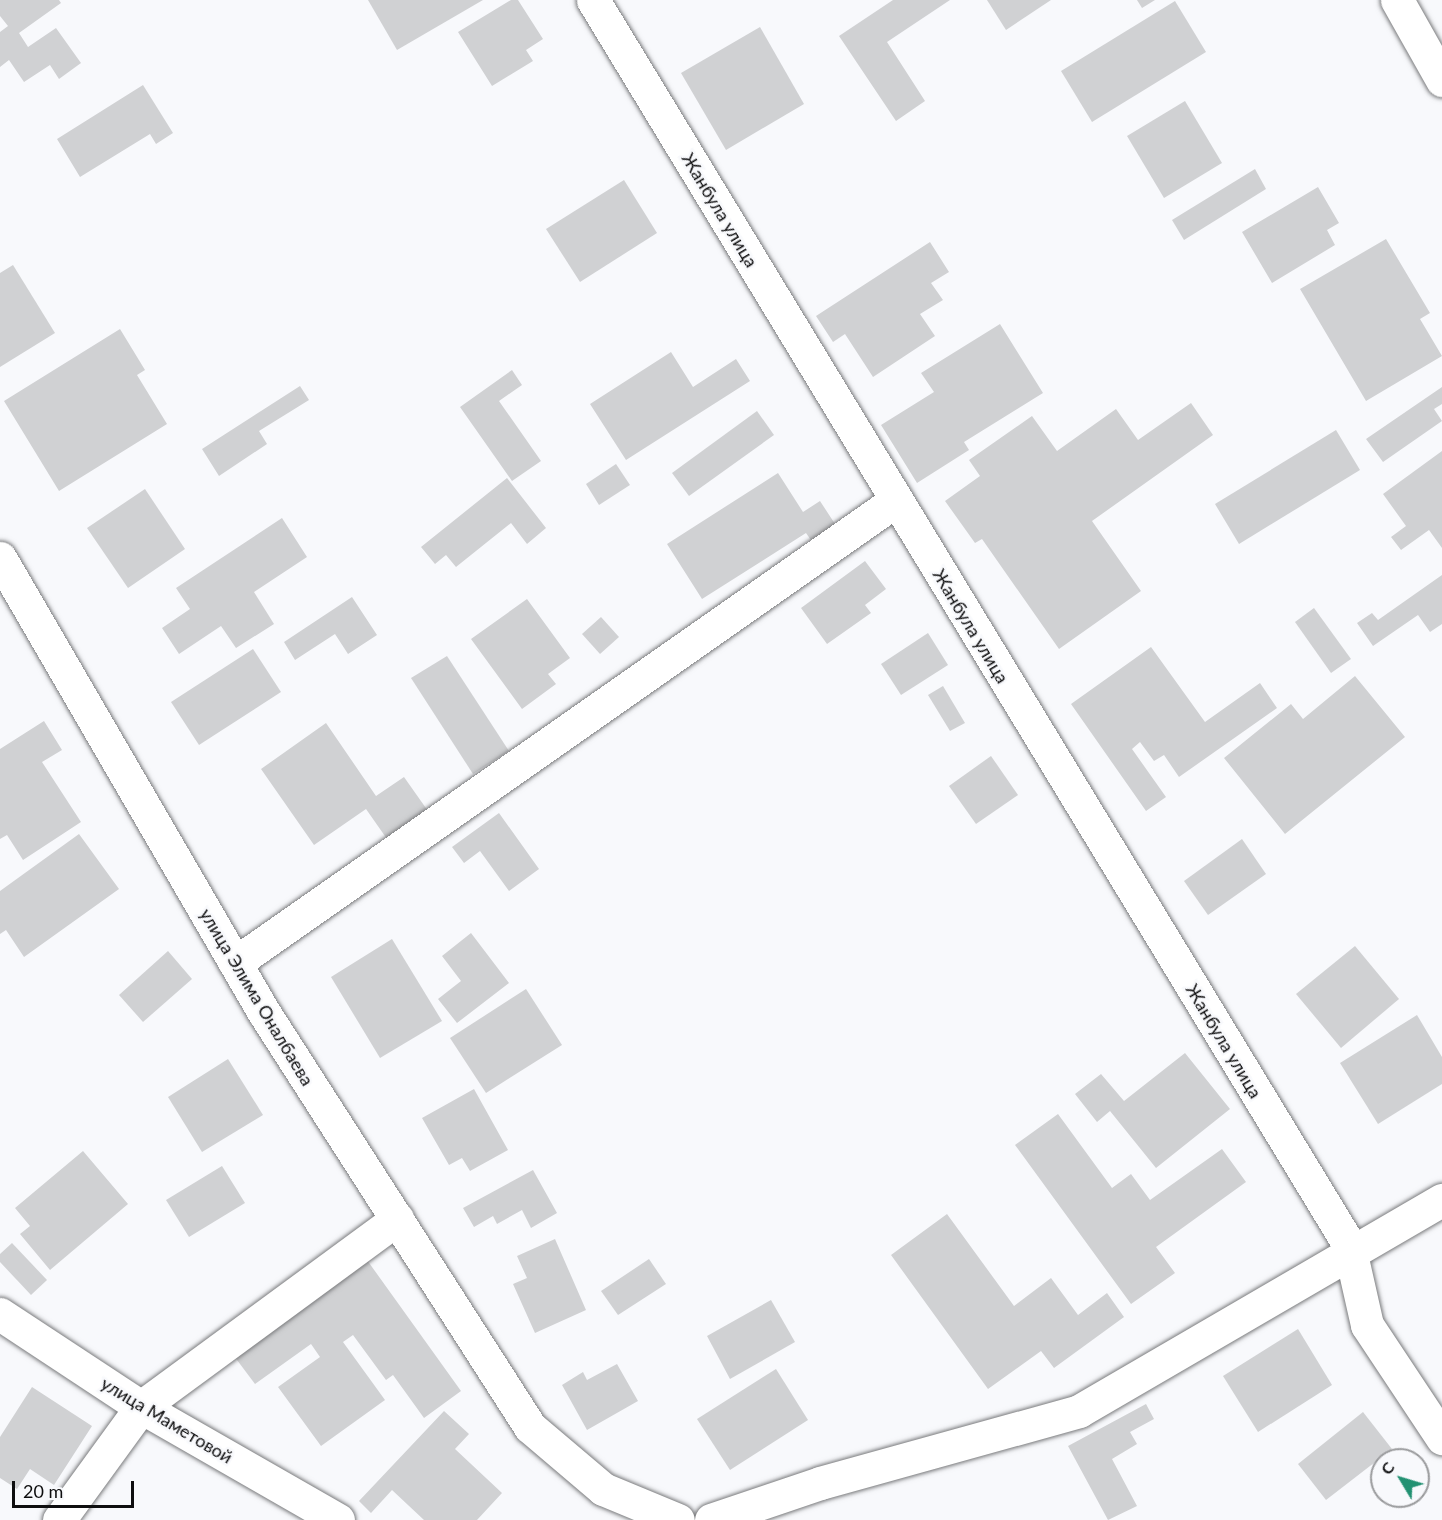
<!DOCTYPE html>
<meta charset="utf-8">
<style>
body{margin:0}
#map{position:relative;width:1442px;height:1520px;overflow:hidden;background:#f8f9fc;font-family:Lato,sans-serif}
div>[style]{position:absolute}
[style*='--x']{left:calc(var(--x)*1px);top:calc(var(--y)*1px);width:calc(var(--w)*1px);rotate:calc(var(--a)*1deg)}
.building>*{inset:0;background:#d0d1d3}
.roads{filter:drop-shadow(0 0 2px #7a7b7d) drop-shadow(0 0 2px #7a7b7d)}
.minor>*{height:33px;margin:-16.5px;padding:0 16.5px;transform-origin:16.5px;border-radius:16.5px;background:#fff}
span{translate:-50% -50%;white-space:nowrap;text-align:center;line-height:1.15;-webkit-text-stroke:5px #f8f9fc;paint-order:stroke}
.street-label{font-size:18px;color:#0e0e0f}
.north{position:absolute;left:1370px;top:1448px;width:60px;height:60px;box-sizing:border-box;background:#f8f9fc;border:2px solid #9a9b9d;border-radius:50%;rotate:308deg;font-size:16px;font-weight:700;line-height:24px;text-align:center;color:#0e0e0f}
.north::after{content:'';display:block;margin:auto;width:21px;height:27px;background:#229172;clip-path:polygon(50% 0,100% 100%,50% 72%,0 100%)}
.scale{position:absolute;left:12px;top:1481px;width:122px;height:27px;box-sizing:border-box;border:3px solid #0e0e0f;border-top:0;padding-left:8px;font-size:18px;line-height:21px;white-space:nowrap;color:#0e0e0f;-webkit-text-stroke:4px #f8f9fc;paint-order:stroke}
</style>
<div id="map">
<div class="building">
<div style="clip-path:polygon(0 0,59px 0,61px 3px,19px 33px,28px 47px,56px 28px,81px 63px,59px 79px,50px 65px,24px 82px,9px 60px,0 67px,0 32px,8px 26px,0 16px)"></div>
<div style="clip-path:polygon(368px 0,483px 0,397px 50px)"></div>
<div style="clip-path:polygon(511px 0,518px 0,543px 39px,526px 50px,533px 61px,492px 86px,458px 32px)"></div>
<div style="clip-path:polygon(893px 0,950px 0,887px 42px,925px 101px,896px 121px,839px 36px)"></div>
<div style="clip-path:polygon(987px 0,1051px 0,1006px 30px)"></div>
<div style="clip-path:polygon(1137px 0,1155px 0,1142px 8px)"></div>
<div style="clip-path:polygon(1175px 1px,1206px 52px,1092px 122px,1061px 71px)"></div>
<div style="clip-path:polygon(760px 27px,804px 104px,726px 150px,681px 73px)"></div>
<div style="clip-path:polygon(143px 85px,173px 133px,156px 144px,150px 134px,80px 177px,57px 139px)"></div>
<div style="clip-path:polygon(1185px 101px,1222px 163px,1164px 198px,1127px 136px)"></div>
<div style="clip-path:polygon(1255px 169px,1266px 189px,1184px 240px,1172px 220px)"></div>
<div style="clip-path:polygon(624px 180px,657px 233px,580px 282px,546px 229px)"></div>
<div style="clip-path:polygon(1318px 187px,1339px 223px,1327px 230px,1335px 245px,1272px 283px,1242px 232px)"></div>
<div style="clip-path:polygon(1386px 239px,1430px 313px,1420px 319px,1442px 356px,1366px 401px,1300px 289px)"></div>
<div style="clip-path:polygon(930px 242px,949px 272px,931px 283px,943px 300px,920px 314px,935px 336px,873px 377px,845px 334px,833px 342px,816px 316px)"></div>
<div style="clip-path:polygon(13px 265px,55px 333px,0 367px,0 273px)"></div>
<div style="clip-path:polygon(1000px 324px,1043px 393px,964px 442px,969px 450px,917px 483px,881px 425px,934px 392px,921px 373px)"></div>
<div style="clip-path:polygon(120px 329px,145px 370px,137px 375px,167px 424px,59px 491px,4px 401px)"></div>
<div style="clip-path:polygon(671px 352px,693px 387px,736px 359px,750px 381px,626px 460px,590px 404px)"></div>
<div style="clip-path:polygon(512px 370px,522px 385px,499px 401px,541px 461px,512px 481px,460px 407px)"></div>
<div style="clip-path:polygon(300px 386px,309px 400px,259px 431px,267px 444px,219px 476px,202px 449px)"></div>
<div style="clip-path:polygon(1442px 387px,1442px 404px,1434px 409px,1442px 421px,1383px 462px,1366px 439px)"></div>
<div style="clip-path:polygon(1191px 403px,1213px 435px,1092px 521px,1141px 591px,1059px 649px,982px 539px,975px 543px,945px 501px,980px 476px,969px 460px,1032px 416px,1057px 451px,1116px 409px,1138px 440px)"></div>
<div style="clip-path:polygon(757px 411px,774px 435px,689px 496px,672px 473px)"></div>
<div style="clip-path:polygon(1336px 430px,1360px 470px,1239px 544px,1215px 504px)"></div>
<div style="clip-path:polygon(1442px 451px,1442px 548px,1429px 530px,1401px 550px,1391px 537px,1406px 526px,1383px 494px)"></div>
<div style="clip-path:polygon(616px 464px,630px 485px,599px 505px,586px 484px)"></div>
<div style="clip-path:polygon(778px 473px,803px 512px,820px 501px,837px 527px,813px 543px,806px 533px,702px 599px,667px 544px)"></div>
<div style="clip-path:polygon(507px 478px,546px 528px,527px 544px,511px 523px,456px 567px,446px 555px,435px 564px,421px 547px)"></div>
<div style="clip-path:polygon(145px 489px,185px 549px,128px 588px,87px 528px)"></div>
<div style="clip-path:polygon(282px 518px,307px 557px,254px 592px,274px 624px,236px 648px,221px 626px,179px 654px,162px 628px,190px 609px,176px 588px)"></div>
<div style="clip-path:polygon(865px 561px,886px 589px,865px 605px,871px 613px,827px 644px,801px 608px)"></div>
<div style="clip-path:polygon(1442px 575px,1442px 624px,1430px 632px,1418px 615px,1373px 646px,1357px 623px,1372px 613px,1378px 620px)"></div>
<div style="clip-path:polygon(352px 597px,377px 635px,348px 654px,335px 634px,295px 660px,284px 642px)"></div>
<div style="clip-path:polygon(527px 599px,570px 658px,548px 674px,556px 684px,522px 709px,471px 639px)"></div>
<div style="clip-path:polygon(1314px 608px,1351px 659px,1331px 673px,1295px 622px)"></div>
<div style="clip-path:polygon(601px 617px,619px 637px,600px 654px,582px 634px)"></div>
<div style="clip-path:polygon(928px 633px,948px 665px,901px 695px,881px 664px)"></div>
<div style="clip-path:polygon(1151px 647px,1205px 722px,1260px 683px,1277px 708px,1179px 777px,1164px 755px,1154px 761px,1140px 742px,1132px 749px,1166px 797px,1146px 811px,1071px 704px)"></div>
<div style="clip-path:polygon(253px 649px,281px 692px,199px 745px,171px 702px)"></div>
<div style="clip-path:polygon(447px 656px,509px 751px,473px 774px,411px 678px)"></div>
<div style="clip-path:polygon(1355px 676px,1405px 737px,1285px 834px,1224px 758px,1291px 704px,1303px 719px)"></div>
<div style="clip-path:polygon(943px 686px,965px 723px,950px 731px,928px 695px)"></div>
<div style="clip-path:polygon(44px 721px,62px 750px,42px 762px,81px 822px,23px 860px,7px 835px,0 839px,0 749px)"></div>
<div style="clip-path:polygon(326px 723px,376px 796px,404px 777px,428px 811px,387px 839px,366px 809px,314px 845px,261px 769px)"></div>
<div style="clip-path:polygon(991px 756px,1018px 795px,976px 824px,949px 786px)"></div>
<div style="clip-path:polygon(499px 813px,539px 869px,509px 891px,480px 851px,464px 863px,452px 847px)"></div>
<div style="clip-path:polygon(79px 834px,119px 889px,24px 957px,6px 930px,0 934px,0 891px)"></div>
<div style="clip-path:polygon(1242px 839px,1266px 874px,1208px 915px,1184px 881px)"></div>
<div style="clip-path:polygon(471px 933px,509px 983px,457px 1023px,438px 999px,461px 981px,442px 956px)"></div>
<div style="clip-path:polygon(392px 939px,442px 1021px,380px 1058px,331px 977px)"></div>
<div style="clip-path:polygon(1355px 946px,1399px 999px,1341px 1048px,1296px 994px)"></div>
<div style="clip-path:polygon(168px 951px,192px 979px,143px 1022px,119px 995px)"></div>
<div style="clip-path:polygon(526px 989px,562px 1045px,486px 1093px,450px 1038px)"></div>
<div style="clip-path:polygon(1417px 1015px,1442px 1057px,1442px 1084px,1378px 1124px,1340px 1063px)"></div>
<div style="clip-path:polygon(1185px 1053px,1230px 1109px,1156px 1168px,1110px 1111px,1097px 1122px,1075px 1094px,1101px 1074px,1124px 1101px)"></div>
<div style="clip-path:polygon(228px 1059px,263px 1115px,202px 1152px,168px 1097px)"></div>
<div style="clip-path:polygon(474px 1089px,508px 1150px,470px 1171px,462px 1158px,449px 1165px,422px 1118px)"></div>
<div style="clip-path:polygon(1058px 1114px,1112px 1188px,1131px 1174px,1150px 1200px,1222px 1149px,1246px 1182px,1156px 1247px,1175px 1273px,1131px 1304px,1015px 1145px)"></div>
<div style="clip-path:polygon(83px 1151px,128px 1204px,50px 1270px,20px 1234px,30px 1226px,15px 1208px)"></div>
<div style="clip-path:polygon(222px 1166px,245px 1203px,189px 1237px,166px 1200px)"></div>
<div style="clip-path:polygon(533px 1170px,557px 1213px,531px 1228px,522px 1210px,497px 1224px,493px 1216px,474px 1227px,463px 1208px)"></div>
<div style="clip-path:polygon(947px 1214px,1014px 1306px,1051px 1278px,1078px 1315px,1107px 1293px,1124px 1317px,1054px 1368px,1041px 1351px,988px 1389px,891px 1255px)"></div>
<div style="clip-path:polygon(555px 1239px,586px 1310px,535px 1333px,513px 1284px,527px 1278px,517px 1256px)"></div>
<div style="clip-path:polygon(12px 1243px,47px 1280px,31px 1295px,0 1262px,0 1254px)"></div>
<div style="clip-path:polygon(649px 1259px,666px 1284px,618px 1315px,601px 1291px)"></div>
<div style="clip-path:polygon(367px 1260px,461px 1391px,424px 1418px,393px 1375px,386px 1380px,353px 1335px,343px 1342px,385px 1400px,321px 1446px,278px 1387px,320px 1357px,311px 1344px,255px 1384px,234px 1356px)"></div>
<div style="clip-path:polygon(771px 1300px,795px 1342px,730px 1379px,707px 1336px)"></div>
<div style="clip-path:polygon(1298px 1329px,1332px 1385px,1258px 1432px,1223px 1376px)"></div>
<div style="clip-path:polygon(617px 1364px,638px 1401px,587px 1430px,562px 1385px,583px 1372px,587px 1380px)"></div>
<div style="clip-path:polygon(776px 1369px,808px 1420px,730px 1470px,697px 1419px)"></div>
<div style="clip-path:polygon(32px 1387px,92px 1426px,54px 1485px,30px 1469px,17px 1489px,0 1478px,0 1437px)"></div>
<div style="clip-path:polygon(1146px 1404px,1154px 1419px,1130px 1432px,1137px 1444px,1112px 1459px,1137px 1506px,1108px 1520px,1068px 1446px)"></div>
<div style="clip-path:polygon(444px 1411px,469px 1434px,455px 1449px,502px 1493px,477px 1520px,424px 1520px,392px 1490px,371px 1513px,359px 1501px)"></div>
<div style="clip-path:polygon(1363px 1412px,1392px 1449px,1326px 1500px,1298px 1464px)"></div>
</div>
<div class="roads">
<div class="minor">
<div style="--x:593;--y:0;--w:1462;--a:58.73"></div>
<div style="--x:1397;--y:0;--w:92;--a:60.6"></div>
<div style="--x:0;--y:558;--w:524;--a:59.86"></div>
<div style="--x:263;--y:1011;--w:494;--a:57.3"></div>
<div style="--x:530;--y:1427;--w:96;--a:40.3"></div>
<div style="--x:603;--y:1489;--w:81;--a:22.5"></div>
<div style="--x:235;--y:963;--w:806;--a:-34.99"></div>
<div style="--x:1351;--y:1254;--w:73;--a:77.3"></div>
<div style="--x:1367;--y:1325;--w:136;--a:56.4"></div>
<div style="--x:0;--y:1314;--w:169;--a:33.4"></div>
<div style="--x:141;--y:1407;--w:227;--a:29.8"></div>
<div style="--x:59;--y:1520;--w:140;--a:-54"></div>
<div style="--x:141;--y:1407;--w:318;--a:-36.3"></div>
<div style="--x:711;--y:1520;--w:115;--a:-18.7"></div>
<div style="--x:820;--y:1483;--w:269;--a:-15.5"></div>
<div style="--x:1079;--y:1411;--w:420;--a:-30.2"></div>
</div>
</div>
<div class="street-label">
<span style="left:720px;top:210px;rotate:59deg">Жанбула улица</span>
<span style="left:971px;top:626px;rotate:59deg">Жанбула улица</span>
<span style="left:257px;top:997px;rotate:59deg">улица Элима Оналбаева</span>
<span style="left:1224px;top:1041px;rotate:59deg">Жанбула улица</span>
<span style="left:167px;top:1420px;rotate:31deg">улица Маметовой</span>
</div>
<div class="north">С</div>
<div class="scale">20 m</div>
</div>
